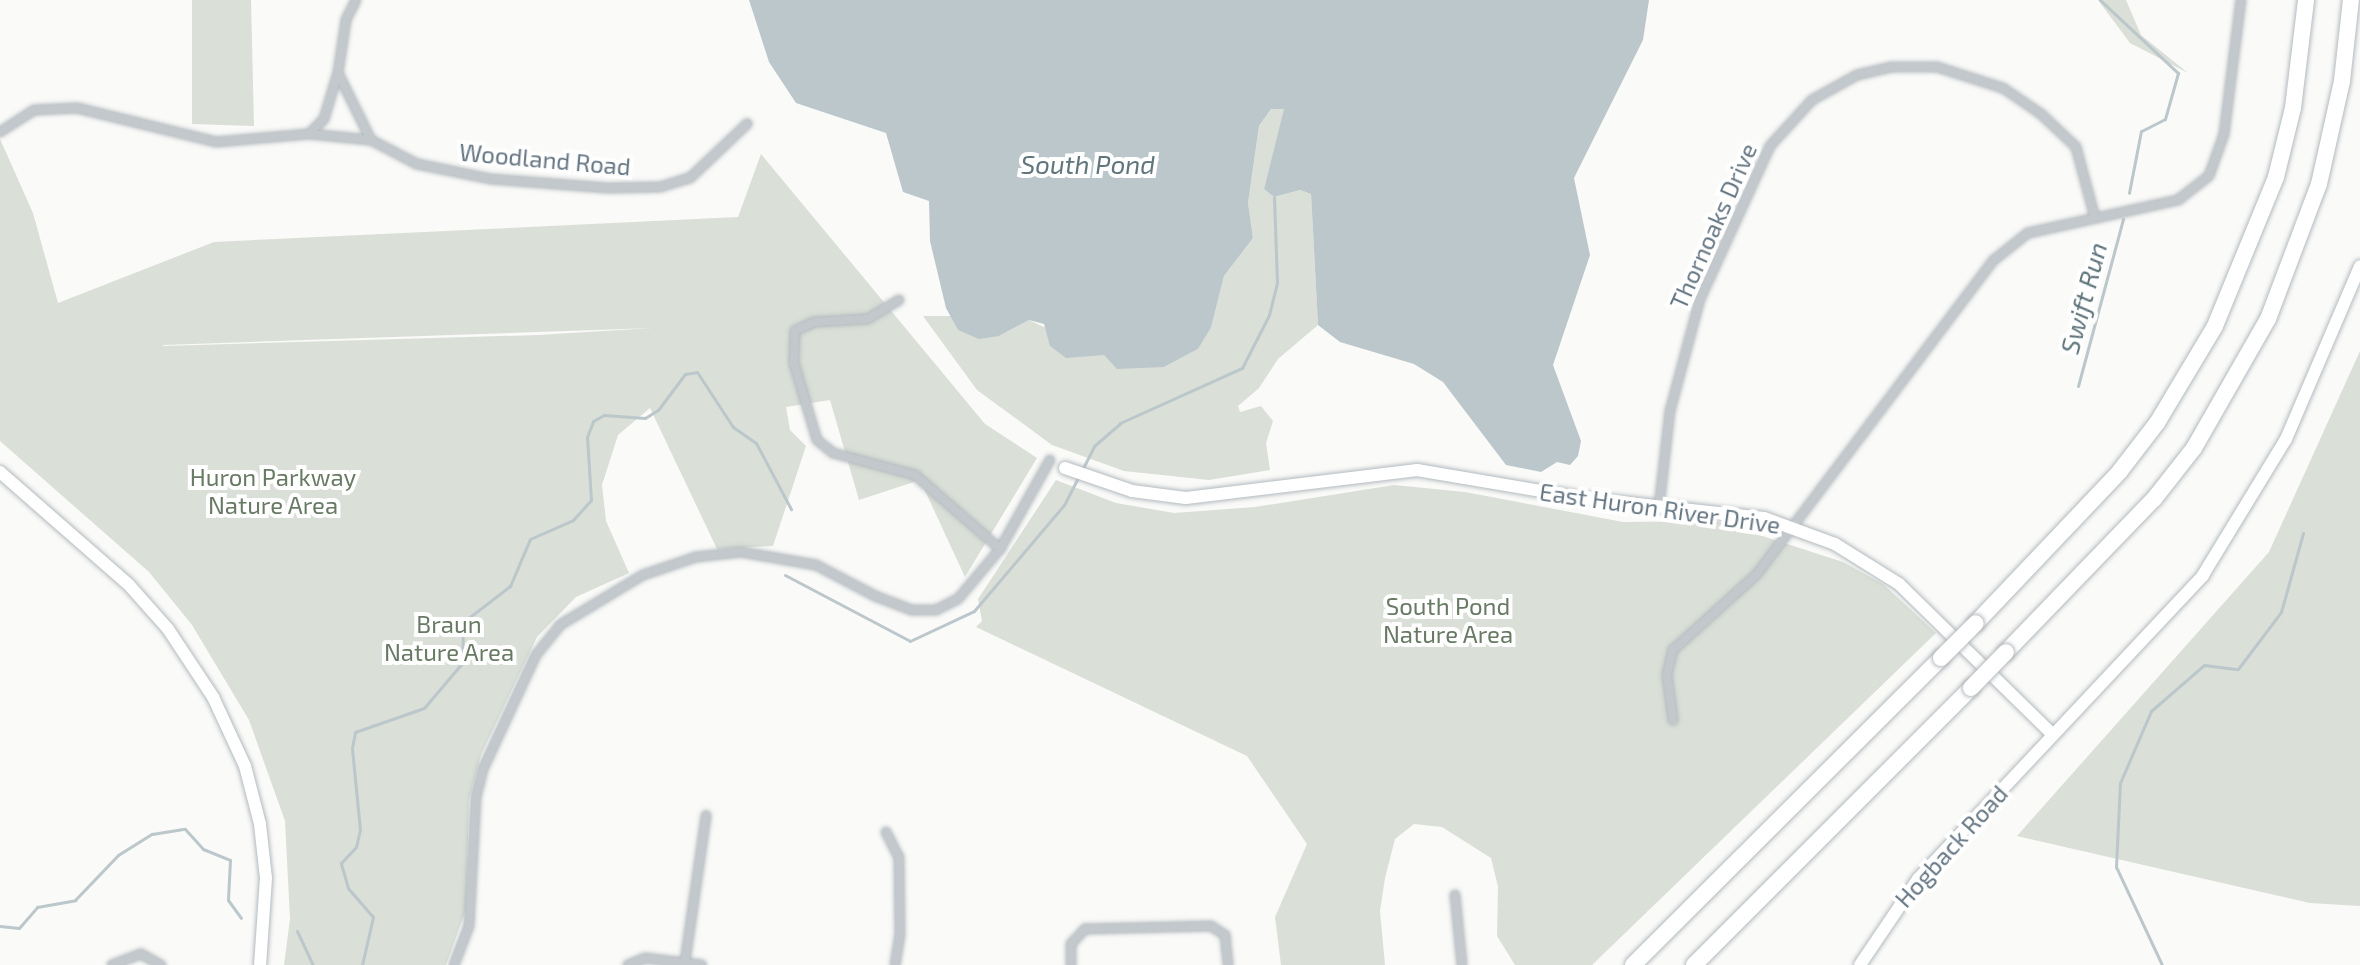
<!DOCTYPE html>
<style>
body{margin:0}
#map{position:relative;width:2360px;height:965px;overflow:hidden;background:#fafaf8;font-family:"Exo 2",sans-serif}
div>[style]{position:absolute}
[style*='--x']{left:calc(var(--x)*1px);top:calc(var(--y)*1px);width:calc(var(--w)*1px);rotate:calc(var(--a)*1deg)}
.green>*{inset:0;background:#dadfd7}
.water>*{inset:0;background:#bbc7cb}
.stream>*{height:3px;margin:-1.5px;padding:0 1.5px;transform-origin:1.5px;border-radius:1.5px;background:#bbc7cb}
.roads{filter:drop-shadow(0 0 2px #b3babf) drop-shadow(0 0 2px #b3babf)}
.minor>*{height:8px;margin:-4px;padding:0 4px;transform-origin:4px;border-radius:4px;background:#c3c8cc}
.secondary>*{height:12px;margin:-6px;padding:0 6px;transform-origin:6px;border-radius:6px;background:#fff}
.motorway>*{height:16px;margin:-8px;padding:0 8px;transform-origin:8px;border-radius:8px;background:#fff}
.bridges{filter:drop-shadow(0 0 2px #b4b9bd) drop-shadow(0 0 2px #b4b9bd)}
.motorway-bridge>*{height:16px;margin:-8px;padding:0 8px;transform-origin:8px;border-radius:8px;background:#fff}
span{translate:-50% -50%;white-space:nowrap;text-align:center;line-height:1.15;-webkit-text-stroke:8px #fff;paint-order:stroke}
.street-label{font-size:24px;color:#657683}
.park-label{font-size:24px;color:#687a64}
.water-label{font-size:26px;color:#60757c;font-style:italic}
</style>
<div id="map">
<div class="green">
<div style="clip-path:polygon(192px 0,251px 0,254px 126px,192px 124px)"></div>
<div style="clip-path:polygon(2098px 0,2126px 0,2141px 35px,2188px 73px,2130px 43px)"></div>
<div style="clip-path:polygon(1271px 109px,1285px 109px,1264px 189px,1274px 197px,1300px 190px,1311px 194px,1318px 325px,1278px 359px,1259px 388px,1238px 406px,1240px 412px,1261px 406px,1273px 421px,1266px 443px,1270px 470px,1209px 480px,1124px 471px,1052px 445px,977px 390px,923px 316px,951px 316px,958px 330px,999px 336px,1029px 320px,1104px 355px,1164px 367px,1198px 349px,1211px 328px,1224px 276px,1253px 238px,1248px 203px,1259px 126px)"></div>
<div style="clip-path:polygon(evenodd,0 139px,33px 213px,58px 303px,214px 242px,738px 217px,761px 154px,985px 424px,1037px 458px,965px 577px,920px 480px,859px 500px,830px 400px,786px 407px,790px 430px,806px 446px,773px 546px,717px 549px,650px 408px,618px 435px,602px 485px,606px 521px,629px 573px,576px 597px,537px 637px,481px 755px,469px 800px,466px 910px,446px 965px,284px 965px,290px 919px,285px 821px,249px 720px,192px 625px,149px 572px,0 441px,0 139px,653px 328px,538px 335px,163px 346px,164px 345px,653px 328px)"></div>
<div style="clip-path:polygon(2360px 351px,2360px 906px,2310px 903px,2017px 836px,2269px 552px)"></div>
<div style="clip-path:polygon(1056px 480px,1116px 503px,1174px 513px,1255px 507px,1394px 485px,1465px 492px,1623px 522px,1716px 521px,1843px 562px,1883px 584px,1936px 633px,1592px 965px,1515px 965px,1497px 936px,1498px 887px,1491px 858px,1442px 827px,1414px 824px,1395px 839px,1385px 878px,1380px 911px,1385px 965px,1281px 965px,1275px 917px,1307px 844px,1247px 756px,976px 627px,982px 621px,978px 599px)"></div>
</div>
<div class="water">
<div style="clip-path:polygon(749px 0,1649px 0,1643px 40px,1574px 178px,1590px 255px,1553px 365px,1581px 441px,1578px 456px,1570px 465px,1557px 462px,1541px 472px,1506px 465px,1443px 382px,1414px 364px,1340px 342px,1318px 325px,1311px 194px,1300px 190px,1274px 197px,1264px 189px,1284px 109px,1271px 109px,1259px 126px,1248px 203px,1253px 238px,1224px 276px,1211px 328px,1198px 349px,1164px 367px,1117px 369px,1104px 355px,1066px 358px,1050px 346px,1044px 324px,1029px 320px,999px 336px,979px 339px,958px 330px,946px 308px,930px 241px,929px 201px,903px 192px,886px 133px,796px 103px,769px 62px)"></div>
</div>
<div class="stream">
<div style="--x:2100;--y:0;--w:107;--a:43.1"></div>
<div style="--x:2178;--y:73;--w:48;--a:105.8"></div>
<div style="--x:2165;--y:119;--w:27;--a:153"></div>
<div style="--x:2141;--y:131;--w:63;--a:101"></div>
<div style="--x:2078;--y:386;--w:173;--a:-74.9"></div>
<div style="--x:1083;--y:468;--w:25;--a:-63"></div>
<div style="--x:1094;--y:446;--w:35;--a:-41"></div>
<div style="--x:1120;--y:423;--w:134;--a:-24.3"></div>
<div style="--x:1242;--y:368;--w:59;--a:-63"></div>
<div style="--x:1269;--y:315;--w:33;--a:-76"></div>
<div style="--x:1277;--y:283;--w:86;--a:-92"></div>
<div style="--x:785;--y:575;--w:141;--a:27.8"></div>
<div style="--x:910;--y:641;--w:71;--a:-25.1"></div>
<div style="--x:974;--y:611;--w:139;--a:-49.7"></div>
<div style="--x:1064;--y:505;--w:34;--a:-63"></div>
<div style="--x:0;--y:926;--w:19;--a:6"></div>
<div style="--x:19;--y:928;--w:28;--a:-49"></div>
<div style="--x:37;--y:907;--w:39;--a:-10"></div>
<div style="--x:75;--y:900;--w:62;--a:-46.3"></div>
<div style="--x:118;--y:855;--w:40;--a:-32"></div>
<div style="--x:152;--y:834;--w:33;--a:-9"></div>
<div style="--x:185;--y:829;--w:27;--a:48"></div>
<div style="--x:203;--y:849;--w:29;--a:22"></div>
<div style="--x:230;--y:860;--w:40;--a:92.9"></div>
<div style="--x:228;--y:900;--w:22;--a:54"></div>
<div style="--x:297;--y:931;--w:38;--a:65"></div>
<div style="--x:362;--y:965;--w:49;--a:-77.1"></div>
<div style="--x:373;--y:917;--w:38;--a:-131"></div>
<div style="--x:348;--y:888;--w:26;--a:-106"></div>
<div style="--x:341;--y:863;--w:22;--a:-47"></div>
<div style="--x:356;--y:847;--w:17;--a:-77"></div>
<div style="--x:360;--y:830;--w:82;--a:-95.6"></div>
<div style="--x:352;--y:748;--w:16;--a:-79"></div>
<div style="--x:355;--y:732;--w:73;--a:-19.2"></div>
<div style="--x:424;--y:708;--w:60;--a:-49.7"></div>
<div style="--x:463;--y:662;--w:39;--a:-91"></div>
<div style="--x:462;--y:623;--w:61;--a:-37.6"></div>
<div style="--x:510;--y:586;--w:51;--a:-66.9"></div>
<div style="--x:530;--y:539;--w:47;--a:-23.8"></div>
<div style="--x:573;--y:520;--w:27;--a:-48"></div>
<div style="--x:591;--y:500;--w:63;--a:-93.6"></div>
<div style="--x:587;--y:437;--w:17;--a:-69"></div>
<div style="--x:593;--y:421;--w:13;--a:-29"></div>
<div style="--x:604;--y:415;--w:41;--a:4.2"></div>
<div style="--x:645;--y:418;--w:15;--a:-32"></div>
<div style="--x:658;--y:410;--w:45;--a:-53.1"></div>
<div style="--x:685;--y:374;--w:12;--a:-9"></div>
<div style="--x:697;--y:372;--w:66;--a:56.8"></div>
<div style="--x:733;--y:427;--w:28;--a:35"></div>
<div style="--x:756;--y:443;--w:75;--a:62.1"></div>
<div style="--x:2162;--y:965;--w:108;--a:-115.1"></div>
<div style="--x:2116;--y:867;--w:84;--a:-87.3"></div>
<div style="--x:2120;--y:783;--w:78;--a:-66.7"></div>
<div style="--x:2151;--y:711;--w:70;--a:-41"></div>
<div style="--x:2204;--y:665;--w:34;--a:7"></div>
<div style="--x:2238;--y:669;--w:71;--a:-53"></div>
<div style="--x:2281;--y:612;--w:82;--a:-74.4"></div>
</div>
<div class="roads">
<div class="minor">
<div style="--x:356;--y:0;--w:22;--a:117"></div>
<div style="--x:346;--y:20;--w:54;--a:98.6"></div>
<div style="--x:338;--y:73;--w:75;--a:63.8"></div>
<div style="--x:0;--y:132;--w:40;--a:-32.9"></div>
<div style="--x:34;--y:110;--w:43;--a:-2.7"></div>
<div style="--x:77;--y:108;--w:143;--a:13.7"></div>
<div style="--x:216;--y:142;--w:93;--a:-4.9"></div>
<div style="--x:309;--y:134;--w:62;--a:5.5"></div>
<div style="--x:371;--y:140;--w:52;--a:27.6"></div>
<div style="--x:417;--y:164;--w:76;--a:11.5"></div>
<div style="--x:491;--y:179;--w:117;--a:4.4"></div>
<div style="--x:608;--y:188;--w:52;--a:-1.1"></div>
<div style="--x:660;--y:187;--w:31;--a:-17"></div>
<div style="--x:690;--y:178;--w:79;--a:-43.5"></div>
<div style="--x:309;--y:134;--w:21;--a:-45"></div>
<div style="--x:324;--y:119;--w:45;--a:-73.2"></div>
<div style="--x:899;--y:300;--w:37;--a:149"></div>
<div style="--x:867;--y:319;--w:53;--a:176.8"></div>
<div style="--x:814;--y:322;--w:21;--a:155"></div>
<div style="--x:795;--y:331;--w:32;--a:92"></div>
<div style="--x:794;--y:363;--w:80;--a:73.4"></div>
<div style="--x:817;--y:440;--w:21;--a:39"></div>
<div style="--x:833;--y:453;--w:85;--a:15"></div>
<div style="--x:915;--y:475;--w:113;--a:41"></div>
<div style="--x:1659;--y:507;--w:97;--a:-83.5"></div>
<div style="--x:1670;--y:411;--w:116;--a:-75"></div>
<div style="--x:1700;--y:299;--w:168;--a:-65.4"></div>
<div style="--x:1770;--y:146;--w:62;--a:-47.6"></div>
<div style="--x:1812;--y:100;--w:51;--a:-29.1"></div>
<div style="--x:1857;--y:75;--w:35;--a:-13"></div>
<div style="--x:1891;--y:67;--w:46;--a:0"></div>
<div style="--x:1937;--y:67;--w:69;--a:17.7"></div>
<div style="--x:2003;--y:88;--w:46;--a:34.4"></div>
<div style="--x:2041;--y:114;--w:48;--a:43.3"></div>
<div style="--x:2076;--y:147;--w:69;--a:75"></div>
<div style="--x:1673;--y:720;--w:45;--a:-97.6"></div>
<div style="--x:1667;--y:675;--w:26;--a:-77"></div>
<div style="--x:1673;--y:650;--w:113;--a:-42.1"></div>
<div style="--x:1757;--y:574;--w:393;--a:-53"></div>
<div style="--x:1994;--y:260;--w:43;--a:-38.5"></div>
<div style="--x:2028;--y:233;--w:154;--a:-12.4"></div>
<div style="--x:2178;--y:200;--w:39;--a:-38"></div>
<div style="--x:2209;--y:176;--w:45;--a:-70.3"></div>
<div style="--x:2224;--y:134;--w:135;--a:-82.8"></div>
<div style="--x:886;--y:832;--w:28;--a:63"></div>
<div style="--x:899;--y:857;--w:77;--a:89.3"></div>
<div style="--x:900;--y:934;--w:31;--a:99"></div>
<div style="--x:1455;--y:895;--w:70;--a:84.3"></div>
<div style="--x:685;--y:962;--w:148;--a:-81.8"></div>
<div style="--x:112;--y:965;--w:31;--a:-21"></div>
<div style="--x:141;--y:954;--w:23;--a:29"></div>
<div style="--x:454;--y:965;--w:42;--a:-69"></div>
<div style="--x:469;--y:926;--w:129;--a:-86.9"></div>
<div style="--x:476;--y:797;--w:29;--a:-76"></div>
<div style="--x:483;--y:769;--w:126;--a:-65.1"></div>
<div style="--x:536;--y:655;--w:38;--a:-51"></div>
<div style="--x:560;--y:625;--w:97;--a:-31.1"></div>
<div style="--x:643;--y:575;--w:56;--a:-18.8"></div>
<div style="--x:696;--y:557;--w:45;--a:-6.3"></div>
<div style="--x:741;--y:552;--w:76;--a:9.8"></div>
<div style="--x:816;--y:565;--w:67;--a:27.7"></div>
<div style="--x:875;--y:596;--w:40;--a:21"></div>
<div style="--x:912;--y:610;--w:24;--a:0"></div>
<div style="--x:936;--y:610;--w:25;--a:-27"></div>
<div style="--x:958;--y:599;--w:65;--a:-50"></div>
<div style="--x:1000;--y:549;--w:102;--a:-60.7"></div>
<div style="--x:628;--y:965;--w:18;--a:-22"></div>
<div style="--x:645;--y:958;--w:57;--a:7"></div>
<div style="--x:1071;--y:965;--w:21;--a:-90"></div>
<div style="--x:1071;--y:944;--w:21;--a:-47"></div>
<div style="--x:1085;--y:929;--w:126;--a:-1.4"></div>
<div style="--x:1211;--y:926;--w:17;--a:33"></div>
<div style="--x:1225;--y:935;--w:30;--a:84"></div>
</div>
<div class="secondary">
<div style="--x:1065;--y:468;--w:71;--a:18.9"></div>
<div style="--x:1132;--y:491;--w:54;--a:7.4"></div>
<div style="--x:1186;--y:498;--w:233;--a:-6.9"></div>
<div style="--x:1417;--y:470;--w:167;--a:9.6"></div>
<div style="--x:1582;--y:498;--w:183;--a:6.3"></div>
<div style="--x:1764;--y:518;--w:76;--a:20.1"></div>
<div style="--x:1835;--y:544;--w:75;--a:32"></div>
<div style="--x:1899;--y:584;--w:214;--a:44.4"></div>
<div style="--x:0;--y:472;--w:171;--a:41.2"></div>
<div style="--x:129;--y:585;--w:59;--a:48.4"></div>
<div style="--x:168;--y:629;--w:82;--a:56.5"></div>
<div style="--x:213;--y:697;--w:76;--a:65.1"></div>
<div style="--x:245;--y:766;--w:60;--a:75.5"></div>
<div style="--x:260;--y:824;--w:54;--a:83.7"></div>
<div style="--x:266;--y:878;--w:87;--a:93.9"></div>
<div style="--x:1860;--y:965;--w:104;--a:-56"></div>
<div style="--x:1918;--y:879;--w:417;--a:-46.8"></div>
<div style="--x:2203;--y:575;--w:159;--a:-58.6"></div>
<div style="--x:2286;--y:439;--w:188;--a:-66.8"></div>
</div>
<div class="motorway">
<div style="--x:1976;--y:623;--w:209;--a:-46.5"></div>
<div style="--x:2120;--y:471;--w:61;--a:-52.4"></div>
<div style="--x:2157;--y:423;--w:113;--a:-59.1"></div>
<div style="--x:2215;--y:326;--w:161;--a:-67.7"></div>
<div style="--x:2276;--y:177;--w:71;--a:-76.2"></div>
<div style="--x:2293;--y:108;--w:109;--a:-83.1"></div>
<div style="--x:2006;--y:652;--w:213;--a:-46"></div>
<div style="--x:2154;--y:499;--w:65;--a:-51.9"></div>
<div style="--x:2194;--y:448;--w:149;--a:-60.2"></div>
<div style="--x:2268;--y:319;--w:144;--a:-69.3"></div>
<div style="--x:2319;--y:184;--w:106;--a:-77.4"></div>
<div style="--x:2342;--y:81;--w:81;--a:-83.7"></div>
<div style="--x:1633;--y:965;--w:435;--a:-44.9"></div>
<div style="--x:1694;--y:965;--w:392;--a:-45"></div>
</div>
</div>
<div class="bridges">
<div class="motorway-bridge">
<div style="--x:1941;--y:658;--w:49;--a:-45"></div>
<div style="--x:1971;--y:688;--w:50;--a:-45.8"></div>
</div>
</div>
<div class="street-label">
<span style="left:545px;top:159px;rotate:5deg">Woodland Road</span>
<span style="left:1713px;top:226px;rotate:-66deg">Thornoaks Drive</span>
<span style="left:1660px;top:508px;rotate:8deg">East Huron River Drive</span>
<span style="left:1951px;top:846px;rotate:-48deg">Hogback Road</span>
</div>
<div class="park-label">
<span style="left:273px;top:491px">Huron Parkway<br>Nature Area</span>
<span style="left:1448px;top:620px">South Pond<br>Nature Area</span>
<span style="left:449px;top:638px">Braun<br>Nature Area</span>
</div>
<div class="water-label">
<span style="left:1088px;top:164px">South Pond</span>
<span style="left:2083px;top:298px;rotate:-75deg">Swift Run</span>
</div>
</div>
